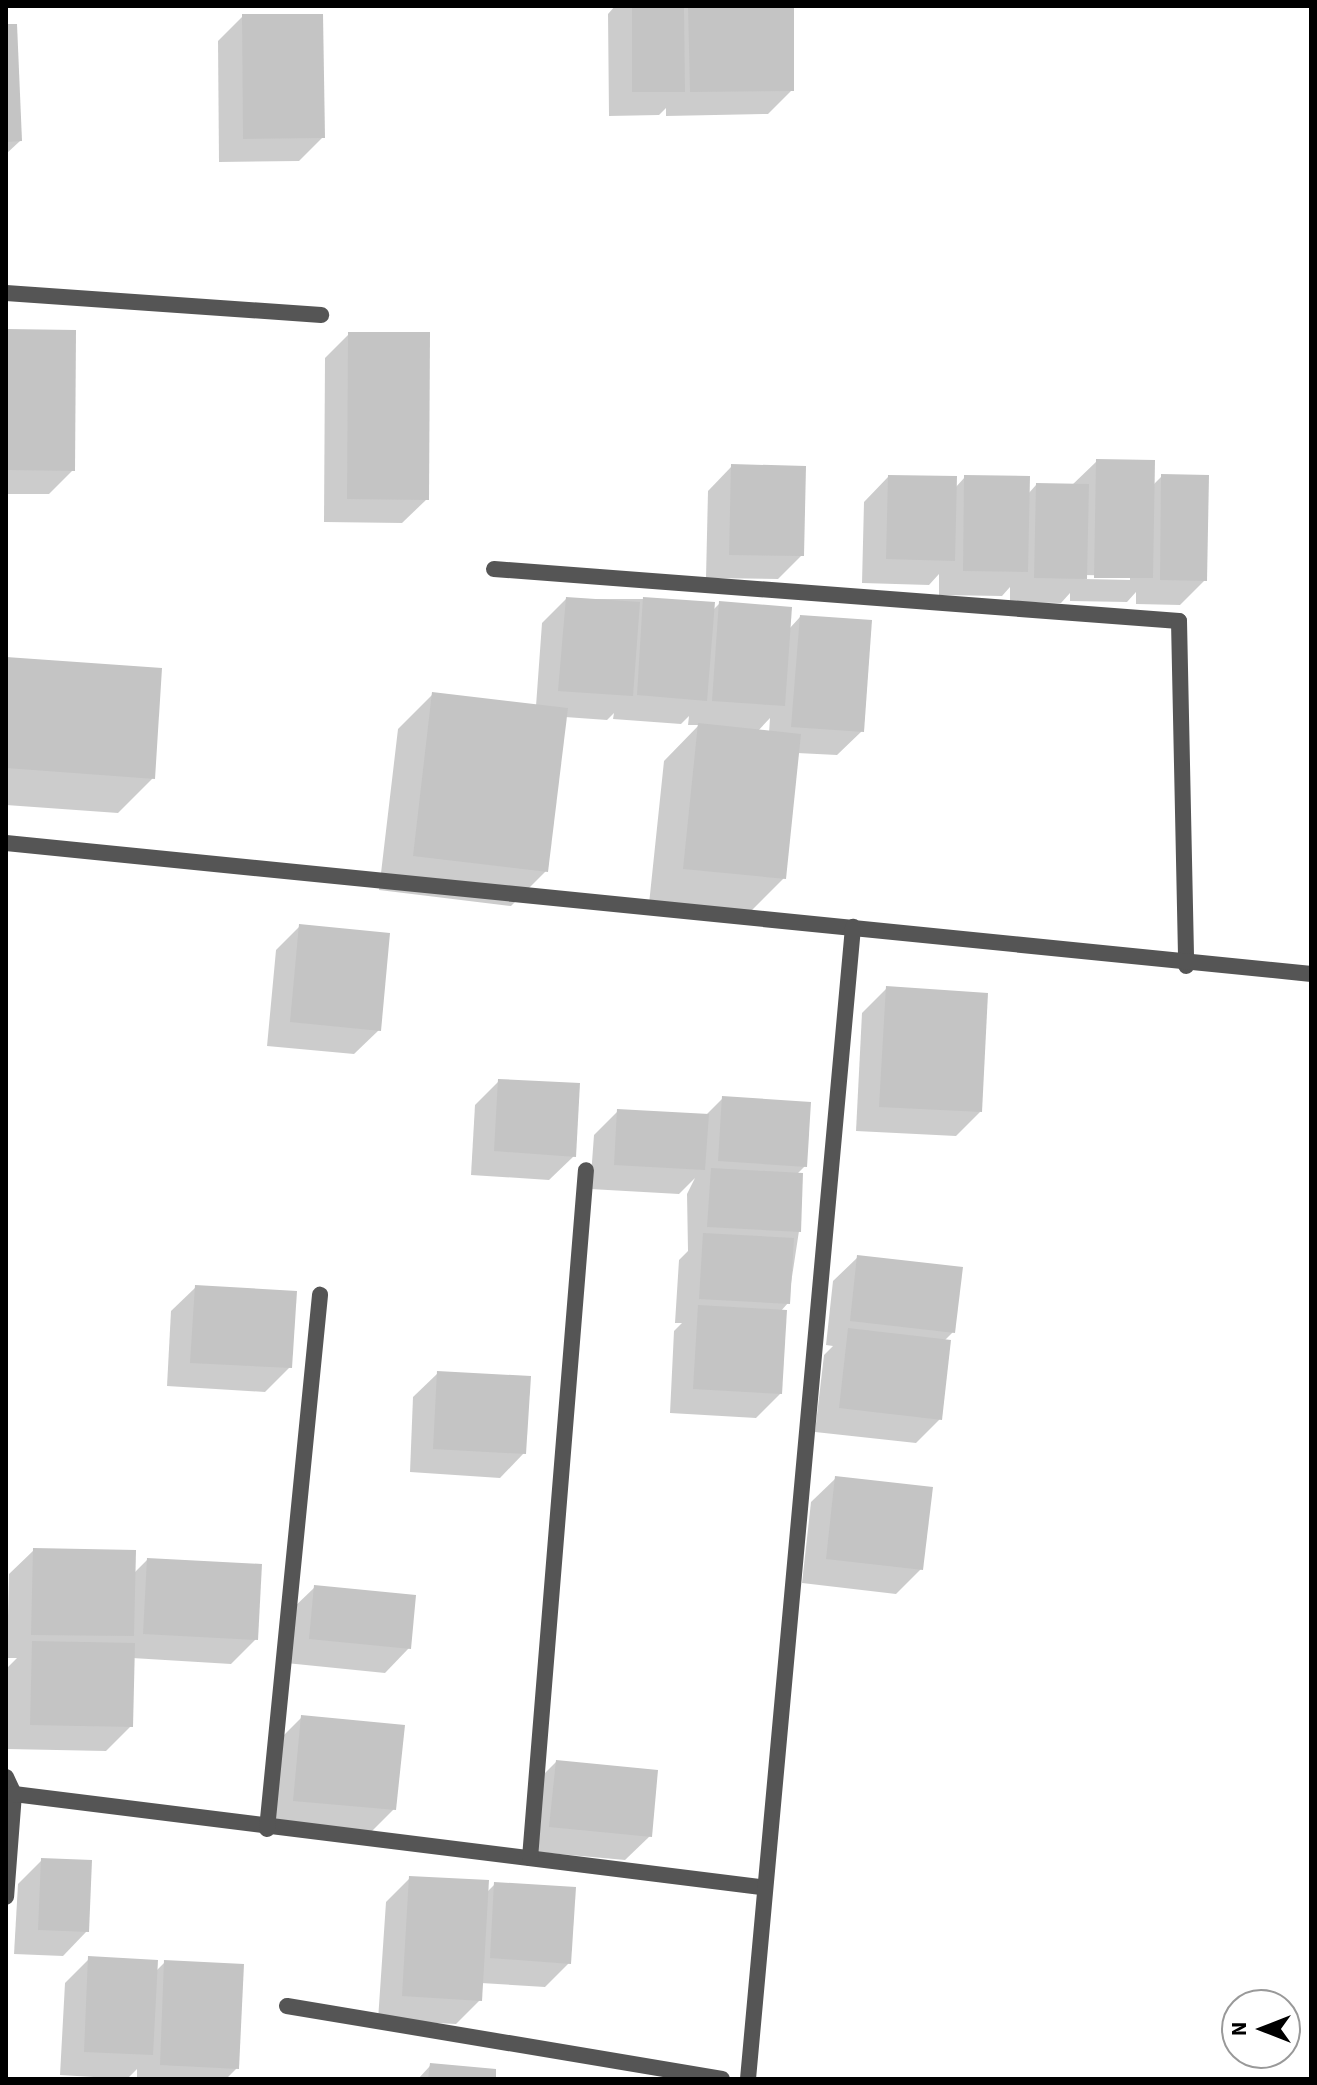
<!DOCTYPE html>
<style>
body{margin:0}
#map{position:relative;width:1317px;height:2085px;overflow:hidden;background:#fff;font-family:"Source Sans 3",sans-serif}
div>[style]{position:absolute}
[style*='--x']{left:calc(var(--x)*1px);top:calc(var(--y)*1px);width:calc(var(--w)*1px);rotate:calc(var(--a)*1deg)}
.shadow>*{inset:0;background:#0003}
.building>*{inset:0;background:#c4c4c4}
.minor>*{height:16px;margin:-8px;padding:0 8px;transform-origin:8px;border-radius:8px;background:#555}
span{translate:-50% -50%;white-space:nowrap;text-align:center;line-height:1.15;-webkit-text-stroke:8px #fff;paint-order:stroke}
.frame{position:absolute;inset:0;border:8px solid #000;pointer-events:none}
.north{position:absolute;left:1221px;top:1989px;width:80px;height:80px;box-sizing:border-box;background:#fff;border:2px solid #999;border-radius:50%;rotate:270deg;font-size:22px;font-weight:700;line-height:32px;text-align:center;color:#000}
.north::after{content:'';display:block;margin:auto;width:28px;height:36px;background:#000;clip-path:polygon(50% 0,100% 100%,50% 72%,0 100%)}
</style>
<div id="map">
<div class="shadow">
<div style="clip-path:polygon(615px 6px,792px 6px,792px 90px,768px 114px,666px 116px,666px 108px,659px 115px,609px 116px,608px 14px)"></div>
<div style="clip-path:polygon(243px 16px,323px 137px,299px 161px,219px 162px,218px 41px)"></div>
<div style="clip-path:polygon(6px 26px,20px 141px,6px 154px)"></div>
<div style="clip-path:polygon(6px 331px,73px 470px,49px 494px,6px 494px)"></div>
<div style="clip-path:polygon(349px 334px,427px 499px,402px 523px,324px 522px,325px 358px)"></div>
<div style="clip-path:polygon(evenodd,1097px 461px,1152px 486px,1162px 476px,1205px 580px,1180px 605px,1136px 604px,1136px 592px,1127px 602px,1070px 601px,1070px 593px,1061px 603px,1010px 602px,1010px 587px,1002px 596px,939px 595px,939px 574px,929px 585px,862px 583px,864px 502px,888px 477px,955px 488px,965px 477px,1028px 494px,1036px 485px,1071px 486px,1097px 461px,1084px 575px,1130px 576px,1130px 580px,1084px 579px,1084px 575px)"></div>
<div style="clip-path:polygon(732px 466px,802px 555px,778px 579px,706px 578px,708px 491px)"></div>
<div style="clip-path:polygon(evenodd,566px 599px,644px 599px,712px 611px,720px 603px,789px 629px,800px 617px,862px 731px,837px 755px,797px 753px,784px 878px,749px 913px,649px 904px,664px 761px,699px 725px,688px 725px,689px 716px,681px 724px,613px 719px,614px 713px,607px 720px,565px 717px,546px 871px,511px 906px,379px 890px,398px 729px,433px 694px,536px 706px,542px 623px,566px 599px,770px 718px,769px 733px,757px 732px,770px 718px)"></div>
<div style="clip-path:polygon(6px 659px,153px 778px,118px 813px,6px 805px)"></div>
<div style="clip-path:polygon(300px 926px,379px 1030px,354px 1054px,267px 1046px,276px 950px)"></div>
<div style="clip-path:polygon(887px 988px,980px 1112px,956px 1136px,856px 1131px,862px 1013px)"></div>
<div style="clip-path:polygon(499px 1081px,574px 1156px,549px 1180px,471px 1175px,475px 1105px)"></div>
<div style="clip-path:polygon(723px 1098px,805px 1166px,796px 1175px,799px 1231px,788px 1303px,780px 1312px,780px 1394px,756px 1418px,670px 1413px,674px 1331px,682px 1323px,675px 1323px,679px 1260px,688px 1251px,687px 1194px,695px 1178px,679px 1194px,590px 1189px,594px 1135px,618px 1111px,705px 1116px)"></div>
<div style="clip-path:polygon(858px 1257px,953px 1332px,944px 1341px,940px 1419px,916px 1443px,815px 1432px,824px 1355px,833px 1346px,826px 1345px,833px 1281px)"></div>
<div style="clip-path:polygon(196px 1287px,290px 1367px,265px 1392px,167px 1386px,171px 1311px)"></div>
<div style="clip-path:polygon(438px 1373px,524px 1453px,500px 1478px,410px 1472px,413px 1397px)"></div>
<div style="clip-path:polygon(836px 1478px,921px 1569px,896px 1594px,802px 1583px,811px 1502px)"></div>
<div style="clip-path:polygon(34px 1550px,133px 1574px,147px 1560px,256px 1639px,231px 1664px,132px 1658px,131px 1726px,106px 1751px,7px 1749px,8px 1667px,17px 1658px,7px 1658px,9px 1574px)"></div>
<div style="clip-path:polygon(315px 1587px,409px 1648px,385px 1673px,286px 1663px,290px 1611px)"></div>
<div style="clip-path:polygon(302px 1717px,394px 1809px,370px 1833px,269px 1824px,277px 1742px)"></div>
<div style="clip-path:polygon(556px 1762px,650px 1836px,625px 1860px,526px 1851px,532px 1786px)"></div>
<div style="clip-path:polygon(42px 1860px,87px 1931px,63px 1956px,14px 1954px,18px 1884px)"></div>
<div style="clip-path:polygon(410px 1878px,486px 1893px,495px 1884px,569px 1963px,545px 1987px,481px 1983px,480px 2000px,456px 2024px,378px 2020px,386px 1902px)"></div>
<div style="clip-path:polygon(89px 1959px,155px 1972px,165px 1962px,237px 2068px,226px 2079px,137px 2079px,137px 2069px,127px 2079px,60px 2075px,65px 1983px)"></div>
<div style="clip-path:polygon(430px 2066px,494px 2079px,418px 2079px)"></div>
</div>
<div class="building">
<div style="clip-path:polygon(632px 6px,684px 6px,685px 92px,632px 92px)"></div>
<div style="clip-path:polygon(688px 6px,794px 6px,794px 91px,690px 92px)"></div>
<div style="clip-path:polygon(242px 14px,323px 14px,325px 138px,243px 139px)"></div>
<div style="clip-path:polygon(6px 24px,17px 24px,22px 141px,6px 142px)"></div>
<div style="clip-path:polygon(6px 329px,76px 330px,75px 471px,6px 470px)"></div>
<div style="clip-path:polygon(348px 332px,430px 332px,429px 500px,347px 499px)"></div>
<div style="clip-path:polygon(1096px 459px,1155px 460px,1153px 578px,1094px 578px)"></div>
<div style="clip-path:polygon(731px 464px,806px 466px,804px 556px,729px 555px)"></div>
<div style="clip-path:polygon(1161px 474px,1209px 475px,1207px 581px,1160px 580px)"></div>
<div style="clip-path:polygon(888px 475px,957px 476px,955px 561px,886px 559px)"></div>
<div style="clip-path:polygon(964px 475px,1030px 476px,1028px 572px,963px 571px)"></div>
<div style="clip-path:polygon(1036px 483px,1089px 484px,1087px 579px,1034px 578px)"></div>
<div style="clip-path:polygon(566px 597px,640px 602px,633px 696px,558px 691px)"></div>
<div style="clip-path:polygon(643px 597px,715px 602px,707px 701px,637px 695px)"></div>
<div style="clip-path:polygon(719px 601px,792px 607px,785px 706px,712px 701px)"></div>
<div style="clip-path:polygon(800px 615px,872px 620px,864px 732px,791px 727px)"></div>
<div style="clip-path:polygon(6px 657px,162px 668px,155px 779px,6px 768px)"></div>
<div style="clip-path:polygon(432px 692px,568px 708px,548px 872px,413px 856px)"></div>
<div style="clip-path:polygon(698px 723px,801px 734px,786px 879px,683px 869px)"></div>
<div style="clip-path:polygon(299px 924px,390px 933px,381px 1031px,290px 1022px)"></div>
<div style="clip-path:polygon(886px 986px,988px 993px,982px 1112px,879px 1107px)"></div>
<div style="clip-path:polygon(498px 1079px,580px 1083px,576px 1157px,494px 1151px)"></div>
<div style="clip-path:polygon(722px 1096px,811px 1102px,807px 1167px,718px 1161px)"></div>
<div style="clip-path:polygon(617px 1109px,709px 1114px,705px 1170px,614px 1165px)"></div>
<div style="clip-path:polygon(711px 1168px,803px 1173px,801px 1232px,707px 1227px)"></div>
<div style="clip-path:polygon(703px 1233px,794px 1238px,790px 1304px,699px 1299px)"></div>
<div style="clip-path:polygon(857px 1255px,963px 1267px,955px 1333px,850px 1321px)"></div>
<div style="clip-path:polygon(195px 1285px,297px 1291px,292px 1368px,190px 1363px)"></div>
<div style="clip-path:polygon(698px 1305px,787px 1310px,782px 1394px,693px 1389px)"></div>
<div style="clip-path:polygon(848px 1328px,951px 1340px,942px 1420px,839px 1408px)"></div>
<div style="clip-path:polygon(437px 1371px,531px 1376px,526px 1454px,433px 1449px)"></div>
<div style="clip-path:polygon(835px 1476px,933px 1487px,923px 1570px,826px 1559px)"></div>
<div style="clip-path:polygon(33px 1548px,136px 1550px,134px 1636px,31px 1635px)"></div>
<div style="clip-path:polygon(147px 1558px,262px 1564px,258px 1640px,143px 1634px)"></div>
<div style="clip-path:polygon(314px 1585px,416px 1595px,411px 1649px,309px 1639px)"></div>
<div style="clip-path:polygon(32px 1641px,135px 1643px,133px 1727px,30px 1725px)"></div>
<div style="clip-path:polygon(301px 1715px,405px 1725px,396px 1810px,293px 1801px)"></div>
<div style="clip-path:polygon(556px 1760px,658px 1770px,652px 1837px,549px 1827px)"></div>
<div style="clip-path:polygon(41px 1858px,92px 1860px,89px 1932px,38px 1930px)"></div>
<div style="clip-path:polygon(409px 1876px,489px 1880px,482px 2001px,402px 1996px)"></div>
<div style="clip-path:polygon(494px 1882px,576px 1887px,571px 1964px,490px 1958px)"></div>
<div style="clip-path:polygon(88px 1956px,158px 1960px,153px 2055px,84px 2052px)"></div>
<div style="clip-path:polygon(164px 1960px,244px 1964px,239px 2069px,160px 2065px)"></div>
<div style="clip-path:polygon(430px 2063px,496px 2069px,496px 2079px,428px 2079px)"></div>
</div>
<div class="minor">
<div style="--x:6;--y:293;--w:316;--a:4"></div>
<div style="--x:494;--y:569;--w:687;--a:4.34"></div>
<div style="--x:1179;--y:621;--w:345;--a:88.8"></div>
<div style="--x:6;--y:843;--w:1312;--a:5.73"></div>
<div style="--x:6;--y:1777;--w:19;--a:65"></div>
<div style="--x:14;--y:1794;--w:103;--a:94.4"></div>
<div style="--x:14;--y:1794;--w:753;--a:7.1"></div>
<div style="--x:267;--y:1829;--w:537;--a:-84.33"></div>
<div style="--x:530;--y:1858;--w:690;--a:-85.35"></div>
<div style="--x:287;--y:2006;--w:441;--a:9.5"></div>
<div style="--x:748;--y:2079;--w:1157;--a:-84.79"></div>
</div>
<div class="frame"></div>
<div class="north">N</div>
</div>
